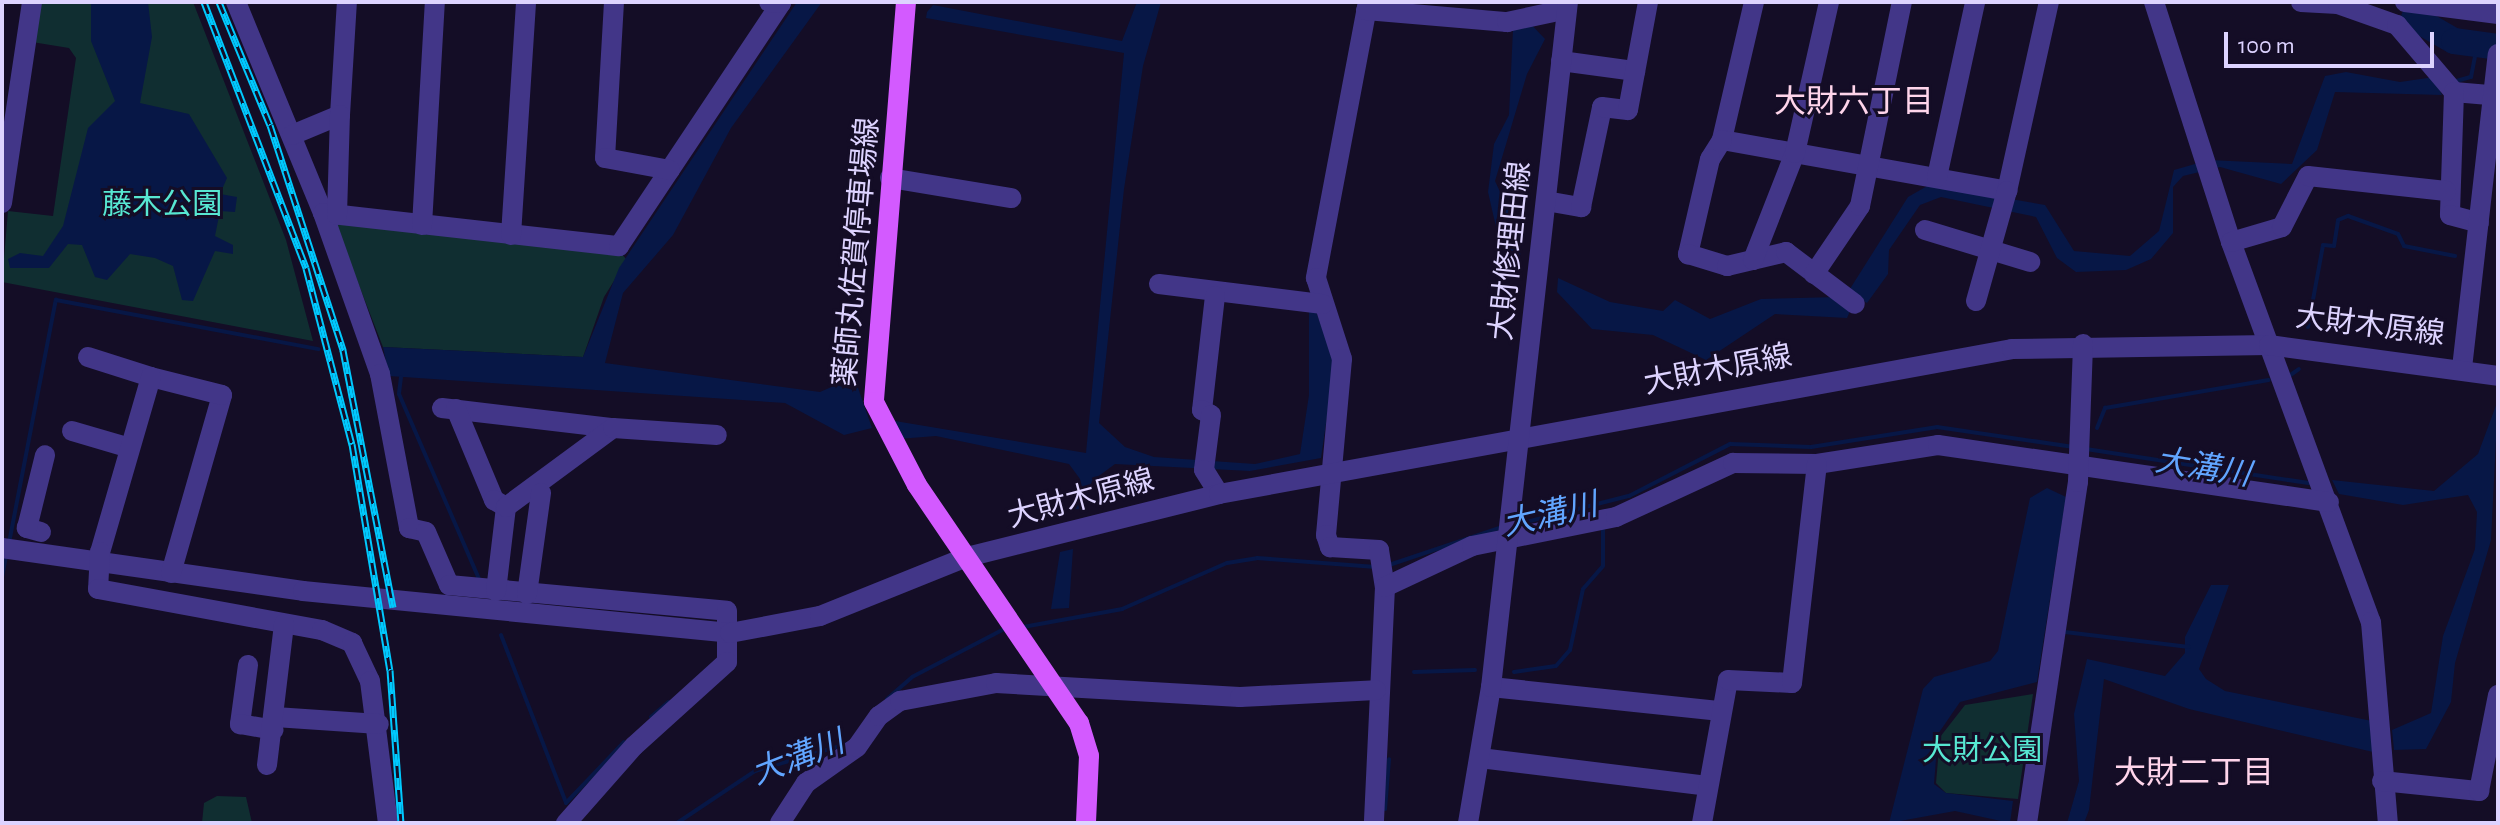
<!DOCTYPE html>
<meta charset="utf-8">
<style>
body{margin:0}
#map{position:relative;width:2500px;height:825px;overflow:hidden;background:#140d26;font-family:"Alegreya Sans","Noto Sans JP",sans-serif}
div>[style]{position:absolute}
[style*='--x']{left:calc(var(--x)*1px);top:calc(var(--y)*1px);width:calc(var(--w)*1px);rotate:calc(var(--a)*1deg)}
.green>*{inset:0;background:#102e31}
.water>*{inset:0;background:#071746}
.stream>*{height:4px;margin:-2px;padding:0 2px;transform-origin:2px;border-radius:2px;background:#071746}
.river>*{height:26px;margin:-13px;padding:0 13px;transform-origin:13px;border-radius:13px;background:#071746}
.minor>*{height:20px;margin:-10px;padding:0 10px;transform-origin:10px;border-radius:10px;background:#423688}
.major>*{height:20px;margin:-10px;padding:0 10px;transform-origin:10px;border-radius:10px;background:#d35aff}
.rail>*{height:7px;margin-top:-3.5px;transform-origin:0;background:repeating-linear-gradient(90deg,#140d26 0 12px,#00c9fe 0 24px);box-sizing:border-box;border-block:2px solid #00c9fe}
span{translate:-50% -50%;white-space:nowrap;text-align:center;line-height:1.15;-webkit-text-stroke:6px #140d26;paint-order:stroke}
.park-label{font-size:30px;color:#57e7d2}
.street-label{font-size:30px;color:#ddd3ff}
.neighbourhood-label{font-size:32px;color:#ffd5eb}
.water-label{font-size:32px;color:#61a5ff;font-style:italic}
.frame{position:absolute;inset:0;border:4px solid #ddd3ff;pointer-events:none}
.scale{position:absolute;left:2224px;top:32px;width:210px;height:36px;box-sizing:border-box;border:4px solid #ddd3ff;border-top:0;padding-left:10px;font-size:24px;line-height:28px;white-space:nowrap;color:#ddd3ff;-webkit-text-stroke:6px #140d26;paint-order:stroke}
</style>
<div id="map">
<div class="green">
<div style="clip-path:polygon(39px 2px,193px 2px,286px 240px,313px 341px,2px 282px,8px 211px,53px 216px,76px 58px,69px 48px,32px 42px)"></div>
<div style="clip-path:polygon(334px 221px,618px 250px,627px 260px,604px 297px,583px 357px,383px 347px)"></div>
<div style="clip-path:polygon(2033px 694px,2018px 799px,1946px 793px,1936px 783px,1940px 737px,1965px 705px)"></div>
<div style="clip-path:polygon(217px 796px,246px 797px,252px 823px,202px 823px,204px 803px)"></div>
</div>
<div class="water">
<div style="clip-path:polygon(91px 2px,148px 2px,152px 37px,140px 103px,189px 114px,227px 178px,220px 194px,237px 197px,235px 212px,220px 211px,215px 236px,233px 245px,233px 254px,215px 251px,193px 301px,182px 300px,173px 266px,155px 258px,130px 254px,107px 280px,95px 277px,82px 245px,68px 244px,49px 268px,10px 268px,8px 259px,20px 253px,43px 256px,63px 226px,88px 128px,115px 101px,91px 41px)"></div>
<div style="clip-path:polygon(797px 2px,822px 2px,731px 128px,673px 235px,623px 293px,605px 363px,820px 392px,836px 385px,856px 391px,857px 385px,872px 428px,844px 435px,785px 403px,389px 376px,383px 347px,583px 357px,619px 268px)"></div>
<div style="clip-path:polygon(1137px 2px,1161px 2px,1143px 66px,1124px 189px,1099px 423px,1125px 447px,1154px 457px,1255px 464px,1300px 454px,1309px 395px,1309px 311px,1315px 309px,1335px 361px,1321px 458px,1250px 471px,1115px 464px,1092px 481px,1083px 508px,1071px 510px,1080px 479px,1069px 464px,936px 436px,898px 439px,889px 420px,1086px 453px,1124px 53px,926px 18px,927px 12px,933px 5px,1122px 41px)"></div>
<div style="clip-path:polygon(1528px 21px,1545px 39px,1527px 74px,1495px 181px,1522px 239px,1518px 273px,1499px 240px,1488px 192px,1494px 144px,1509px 115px,1513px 29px)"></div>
<div style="clip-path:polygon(2346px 72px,2400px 82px,2434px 77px,2442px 95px,2335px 92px,2317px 150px,2281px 184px,2220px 167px,2183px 176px,2173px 187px,2173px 233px,2151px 259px,2126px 270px,2076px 272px,2057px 258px,2036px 217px,1941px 197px,1920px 205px,1889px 250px,1888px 274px,1867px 303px,1848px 292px,1908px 197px,1929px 185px,2045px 205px,2074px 251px,2130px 256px,2159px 231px,2174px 170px,2209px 160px,2292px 164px,2325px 76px)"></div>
<div style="clip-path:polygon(1558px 278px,1610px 302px,1663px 311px,1675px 300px,1710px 319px,1761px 299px,1838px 297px,1851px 309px,1847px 318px,1775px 314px,1706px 360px,1653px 335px,1592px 329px,1557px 292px)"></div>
<div style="clip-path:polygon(2498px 400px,2491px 540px,2455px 663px,2451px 702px,2426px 749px,2394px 750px,2392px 730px,2431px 713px,2443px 636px,2475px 549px,2477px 512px,2468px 495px,2403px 505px,2339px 494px,2332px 480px,2434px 491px,2478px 454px)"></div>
<div style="clip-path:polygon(2047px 488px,2066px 497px,2037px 682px,1960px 702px,1938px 734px,1934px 784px,1946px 793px,2013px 801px,2010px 823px,1955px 811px,1889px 823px,1923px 689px,1934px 677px,1990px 661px,1998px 651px,2030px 498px)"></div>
<div style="clip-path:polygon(1073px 549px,1069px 608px,1051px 609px,1060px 552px)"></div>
<div style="clip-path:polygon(2211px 585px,2229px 585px,2199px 669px,2206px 679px,2225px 691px,2372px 721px,2373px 752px,2189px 709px,2104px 679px,2089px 810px,2084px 823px,2067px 823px,2079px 781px,2074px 714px,2087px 659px,2165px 676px,2185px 653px,2185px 637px)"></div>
</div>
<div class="stream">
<div style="--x:2453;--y:82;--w:19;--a:-16"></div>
<div style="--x:2471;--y:77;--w:32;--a:-79"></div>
<div style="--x:2308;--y:327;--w:83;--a:-79.6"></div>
<div style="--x:2323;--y:245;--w:11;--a:5"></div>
<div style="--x:2334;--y:246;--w:26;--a:-81"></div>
<div style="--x:2338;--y:220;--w:11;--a:-22"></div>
<div style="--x:2348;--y:216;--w:53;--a:19.8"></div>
<div style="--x:2398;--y:234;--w:13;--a:63"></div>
<div style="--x:2404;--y:246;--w:52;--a:11.1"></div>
<div style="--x:2289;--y:376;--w:12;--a:-35"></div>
<div style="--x:401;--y:377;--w:17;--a:97"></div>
<div style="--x:399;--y:394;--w:204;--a:66.6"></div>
<div style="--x:2097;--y:428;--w:22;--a:-68"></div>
<div style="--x:2105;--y:408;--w:166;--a:-9.7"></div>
<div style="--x:2086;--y:449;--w:232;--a:8.7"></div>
<div style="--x:1514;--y:525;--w:119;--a:-14.2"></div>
<div style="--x:1629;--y:496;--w:114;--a:-27.2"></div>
<div style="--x:1730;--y:444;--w:81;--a:2.1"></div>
<div style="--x:1811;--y:447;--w:128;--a:-9"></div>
<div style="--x:1937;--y:427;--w:138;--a:8.3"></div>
<div style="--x:9;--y:543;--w:248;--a:-79.1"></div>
<div style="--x:56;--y:300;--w:267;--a:10.6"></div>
<div style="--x:1389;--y:565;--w:119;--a:-18.6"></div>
<div style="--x:2;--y:577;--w:21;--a:-79"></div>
<div style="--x:1023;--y:627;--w:101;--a:-10.3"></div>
<div style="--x:1122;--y:609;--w:115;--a:-23.7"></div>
<div style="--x:1227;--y:563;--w:30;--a:-9"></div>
<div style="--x:1257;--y:558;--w:119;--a:4.3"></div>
<div style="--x:2065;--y:632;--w:125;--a:6.9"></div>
<div style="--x:501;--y:635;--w:180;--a:68.8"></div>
<div style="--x:566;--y:803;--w:84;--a:-46.4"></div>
<div style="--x:1414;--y:672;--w:61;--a:-1.9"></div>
<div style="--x:1514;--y:672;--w:42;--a:-8.1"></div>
<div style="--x:1556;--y:666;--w:21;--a:-49"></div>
<div style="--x:1570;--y:650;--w:62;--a:-78"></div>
<div style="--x:1583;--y:589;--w:30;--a:-49"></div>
<div style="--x:1603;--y:566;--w:36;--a:-90"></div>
<div style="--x:887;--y:699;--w:33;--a:-41"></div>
<div style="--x:912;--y:677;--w:106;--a:-27.5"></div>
<div style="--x:651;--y:717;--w:23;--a:-41"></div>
<div style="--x:1385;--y:809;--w:50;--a:-85.4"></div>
<div style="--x:677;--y:823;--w:94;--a:-33.7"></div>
<div style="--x:755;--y:771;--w:96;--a:-16.4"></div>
</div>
<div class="river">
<div style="--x:2414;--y:18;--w:46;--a:29.9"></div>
<div style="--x:2454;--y:41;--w:44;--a:7.8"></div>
</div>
<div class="minor">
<div style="--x:236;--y:2;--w:228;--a:67.6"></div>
<div style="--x:323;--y:213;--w:298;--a:6.4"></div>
<div style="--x:619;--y:246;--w:292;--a:-56.3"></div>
<div style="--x:781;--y:3;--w:12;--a:-175"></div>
<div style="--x:614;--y:2;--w:156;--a:93.3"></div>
<div style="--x:605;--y:158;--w:66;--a:10.5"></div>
<div style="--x:1368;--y:2;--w:281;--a:100.7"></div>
<div style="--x:1316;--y:278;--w:85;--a:72.2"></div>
<div style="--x:1342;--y:359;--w:177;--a:95.2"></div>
<div style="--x:1326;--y:535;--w:13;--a:72"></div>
<div style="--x:1330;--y:547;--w:49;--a:3.5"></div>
<div style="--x:1379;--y:550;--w:37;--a:81"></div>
<div style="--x:1385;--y:587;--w:236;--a:92.7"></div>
<div style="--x:1754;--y:2;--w:142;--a:103.1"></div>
<div style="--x:1722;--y:140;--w:290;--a:10.1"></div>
<div style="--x:2007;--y:191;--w:194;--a:-77.5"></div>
<div style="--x:2154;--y:2;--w:252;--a:72.2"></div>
<div style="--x:2231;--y:242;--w:405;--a:69.8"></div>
<div style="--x:2371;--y:622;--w:202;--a:85.2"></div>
<div style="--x:2301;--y:2;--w:37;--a:3"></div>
<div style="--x:2338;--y:4;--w:63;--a:19.6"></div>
<div style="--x:2397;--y:25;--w:88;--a:49.6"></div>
<div style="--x:2454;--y:92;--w:38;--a:5"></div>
<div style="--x:2405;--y:2;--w:94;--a:7.4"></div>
<div style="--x:1366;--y:10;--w:142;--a:4.9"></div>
<div style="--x:1507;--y:22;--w:61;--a:-12.2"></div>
<div style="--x:1561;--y:61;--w:75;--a:7.7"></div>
<div style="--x:2454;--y:92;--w:123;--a:91.9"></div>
<div style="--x:2450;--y:215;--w:30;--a:15"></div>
<div style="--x:292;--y:135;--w:52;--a:-22.6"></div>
<div style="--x:340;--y:115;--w:113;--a:-86.5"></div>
<div style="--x:1722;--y:140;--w:22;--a:122"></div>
<div style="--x:1710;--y:159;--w:98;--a:103"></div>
<div style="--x:1688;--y:254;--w:41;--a:17.1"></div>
<div style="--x:1727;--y:266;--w:61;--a:-13.3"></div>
<div style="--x:1786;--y:252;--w:86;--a:37"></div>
<div style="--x:1937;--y:177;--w:179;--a:-77.7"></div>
<div style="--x:890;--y:178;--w:123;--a:9.4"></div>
<div style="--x:1546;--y:201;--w:36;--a:10"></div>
<div style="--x:1581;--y:207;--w:102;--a:-78.1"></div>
<div style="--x:1602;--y:107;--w:26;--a:7"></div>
<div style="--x:1628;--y:110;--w:110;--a:-79.5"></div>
<div style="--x:2;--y:203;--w:203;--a:-81.5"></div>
<div style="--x:323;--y:213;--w:171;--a:70.5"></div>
<div style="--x:380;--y:374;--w:157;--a:79.3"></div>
<div style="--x:409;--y:528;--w:17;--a:13"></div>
<div style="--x:426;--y:532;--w:58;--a:66.5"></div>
<div style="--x:449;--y:585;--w:279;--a:5.3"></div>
<div style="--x:727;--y:611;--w:51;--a:90"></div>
<div style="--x:727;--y:662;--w:125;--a:137.9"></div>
<div style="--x:634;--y:746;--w:103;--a:131.4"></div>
<div style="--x:337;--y:215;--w:100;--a:-88.3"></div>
<div style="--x:422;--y:225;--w:223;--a:-86.7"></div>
<div style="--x:1925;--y:230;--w:110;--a:16.9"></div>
<div style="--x:511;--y:235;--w:233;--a:-86.3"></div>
<div style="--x:2231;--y:242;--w:53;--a:-16.4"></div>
<div style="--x:2282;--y:227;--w:57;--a:-63"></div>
<div style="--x:2308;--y:176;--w:139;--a:6.2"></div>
<div style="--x:1753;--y:260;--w:115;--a:-68.6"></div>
<div style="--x:1795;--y:153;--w:155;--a:-77.3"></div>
<div style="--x:1814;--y:274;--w:82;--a:-55.9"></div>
<div style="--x:1860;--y:206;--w:208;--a:-78.4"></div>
<div style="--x:1159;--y:284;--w:165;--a:7"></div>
<div style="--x:1215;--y:296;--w:115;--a:96.5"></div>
<div style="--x:1202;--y:410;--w:10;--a:29"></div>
<div style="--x:1211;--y:415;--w:55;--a:97.3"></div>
<div style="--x:1204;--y:470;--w:28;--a:58"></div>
<div style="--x:1976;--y:301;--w:114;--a:-74.3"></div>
<div style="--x:88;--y:357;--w:66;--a:17.6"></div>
<div style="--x:2462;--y:368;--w:316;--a:-83.5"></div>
<div style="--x:442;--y:408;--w:172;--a:6.7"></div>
<div style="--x:456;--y:409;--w:99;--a:67.3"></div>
<div style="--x:494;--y:500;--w:14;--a:30"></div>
<div style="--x:72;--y:431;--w:60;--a:16.3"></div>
<div style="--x:41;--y:532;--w:15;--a:-164"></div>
<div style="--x:27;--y:528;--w:75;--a:-76.1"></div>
<div style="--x:2;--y:548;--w:304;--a:8.1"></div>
<div style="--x:303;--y:591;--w:429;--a:5.6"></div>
<div style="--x:730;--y:633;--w:92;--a:-10.7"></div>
<div style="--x:820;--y:616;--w:158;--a:-21.9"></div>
<div style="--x:967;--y:557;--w:260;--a:-14"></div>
<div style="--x:1219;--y:494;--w:806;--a:-10.36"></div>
<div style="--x:2012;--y:349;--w:257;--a:-0.9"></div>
<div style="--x:2269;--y:345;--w:231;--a:7.7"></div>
<div style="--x:171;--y:573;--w:185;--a:-74"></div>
<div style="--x:222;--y:395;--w:73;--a:-165.8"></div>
<div style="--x:151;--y:377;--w:182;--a:106.2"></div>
<div style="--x:100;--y:552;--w:37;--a:93"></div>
<div style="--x:98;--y:589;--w:228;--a:10.4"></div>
<div style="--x:322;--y:630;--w:33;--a:23"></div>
<div style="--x:352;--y:643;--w:42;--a:64.7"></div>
<div style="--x:370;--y:681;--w:143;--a:82.8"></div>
<div style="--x:1385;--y:587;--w:96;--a:-25.2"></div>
<div style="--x:1472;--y:546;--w:147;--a:-11.4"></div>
<div style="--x:1616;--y:517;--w:129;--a:-24.8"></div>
<div style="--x:1733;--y:463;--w:84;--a:0.7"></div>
<div style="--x:1817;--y:464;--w:122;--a:-8.9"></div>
<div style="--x:1938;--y:445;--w:395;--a:8.3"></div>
<div style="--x:496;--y:591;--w:85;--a:-83.2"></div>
<div style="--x:506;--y:507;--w:133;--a:-36.4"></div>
<div style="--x:613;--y:428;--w:104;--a:3.9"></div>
<div style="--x:527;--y:594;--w:102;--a:-82.1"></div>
<div style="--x:248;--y:665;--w:60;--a:97.7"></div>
<div style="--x:240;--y:724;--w:34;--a:10"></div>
<div style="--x:1491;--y:687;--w:231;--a:6"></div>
<div style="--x:275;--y:717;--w:104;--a:3.9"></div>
<div style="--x:1480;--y:758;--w:229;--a:7"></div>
<div style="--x:267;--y:765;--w:142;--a:-83.1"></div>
<div style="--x:2382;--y:781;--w:98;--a:5.9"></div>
<div style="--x:2479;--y:791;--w:98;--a:-78.8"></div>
<div style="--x:780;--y:823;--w:48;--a:-57"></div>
<div style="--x:806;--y:783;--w:62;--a:-35.2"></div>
<div style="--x:857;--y:747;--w:38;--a:-55"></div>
<div style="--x:879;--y:716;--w:26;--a:-36"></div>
<div style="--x:900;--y:701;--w:98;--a:-10.6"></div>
<div style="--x:996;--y:683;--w:244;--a:3.3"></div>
<div style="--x:1240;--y:697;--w:136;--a:-2.9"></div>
<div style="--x:1468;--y:823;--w:138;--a:-80.4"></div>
<div style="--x:1491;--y:687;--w:689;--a:-83.59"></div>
<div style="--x:1702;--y:823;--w:145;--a:-79.7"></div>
<div style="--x:1728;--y:680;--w:64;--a:2.7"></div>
<div style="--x:1792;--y:683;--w:220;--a:-83.5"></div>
<div style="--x:2027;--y:823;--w:345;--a:-81.5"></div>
<div style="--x:2078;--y:482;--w:138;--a:-87.9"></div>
</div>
<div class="major">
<div style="--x:906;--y:2;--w:401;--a:94.6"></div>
<div style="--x:874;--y:402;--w:93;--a:62.6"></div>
<div style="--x:917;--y:485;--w:288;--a:55.8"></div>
<div style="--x:1079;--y:723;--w:34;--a:73"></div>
<div style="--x:1089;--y:756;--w:67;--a:92.6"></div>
</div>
<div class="rail">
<div style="--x:204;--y:2;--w:285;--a:69"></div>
<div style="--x:306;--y:268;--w:182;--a:75.4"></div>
<div style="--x:352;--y:444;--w:229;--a:80.5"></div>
<div style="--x:390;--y:670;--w:153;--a:85.9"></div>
<div style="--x:219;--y:2;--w:133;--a:67.5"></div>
<div style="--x:270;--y:125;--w:237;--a:72"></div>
<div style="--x:343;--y:350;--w:262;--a:79"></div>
</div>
<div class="park-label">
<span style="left:162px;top:205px">藤木公園</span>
<span style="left:1982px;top:751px">大財公園</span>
</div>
<div class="street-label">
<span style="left:1511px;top:251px;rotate:-84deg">大財修理田線</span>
<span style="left:857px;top:252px;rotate:-85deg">薬師丸佐賀停車場線</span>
<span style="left:2370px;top:326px;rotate:7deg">大財木原線</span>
<span style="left:1718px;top:370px;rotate:-11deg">大財木原線</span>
<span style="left:1081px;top:499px;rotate:-15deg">大財木原線</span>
</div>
<div class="neighbourhood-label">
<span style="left:1854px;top:102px">大財六丁目</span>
<span style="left:2194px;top:773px">大財二丁目</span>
</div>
<div class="water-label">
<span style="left:2203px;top:468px;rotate:9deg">大溝川</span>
<span style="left:1550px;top:515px;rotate:-13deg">大溝川</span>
<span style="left:798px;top:758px;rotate:-21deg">大溝川</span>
</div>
<div class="frame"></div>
<div class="scale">100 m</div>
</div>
